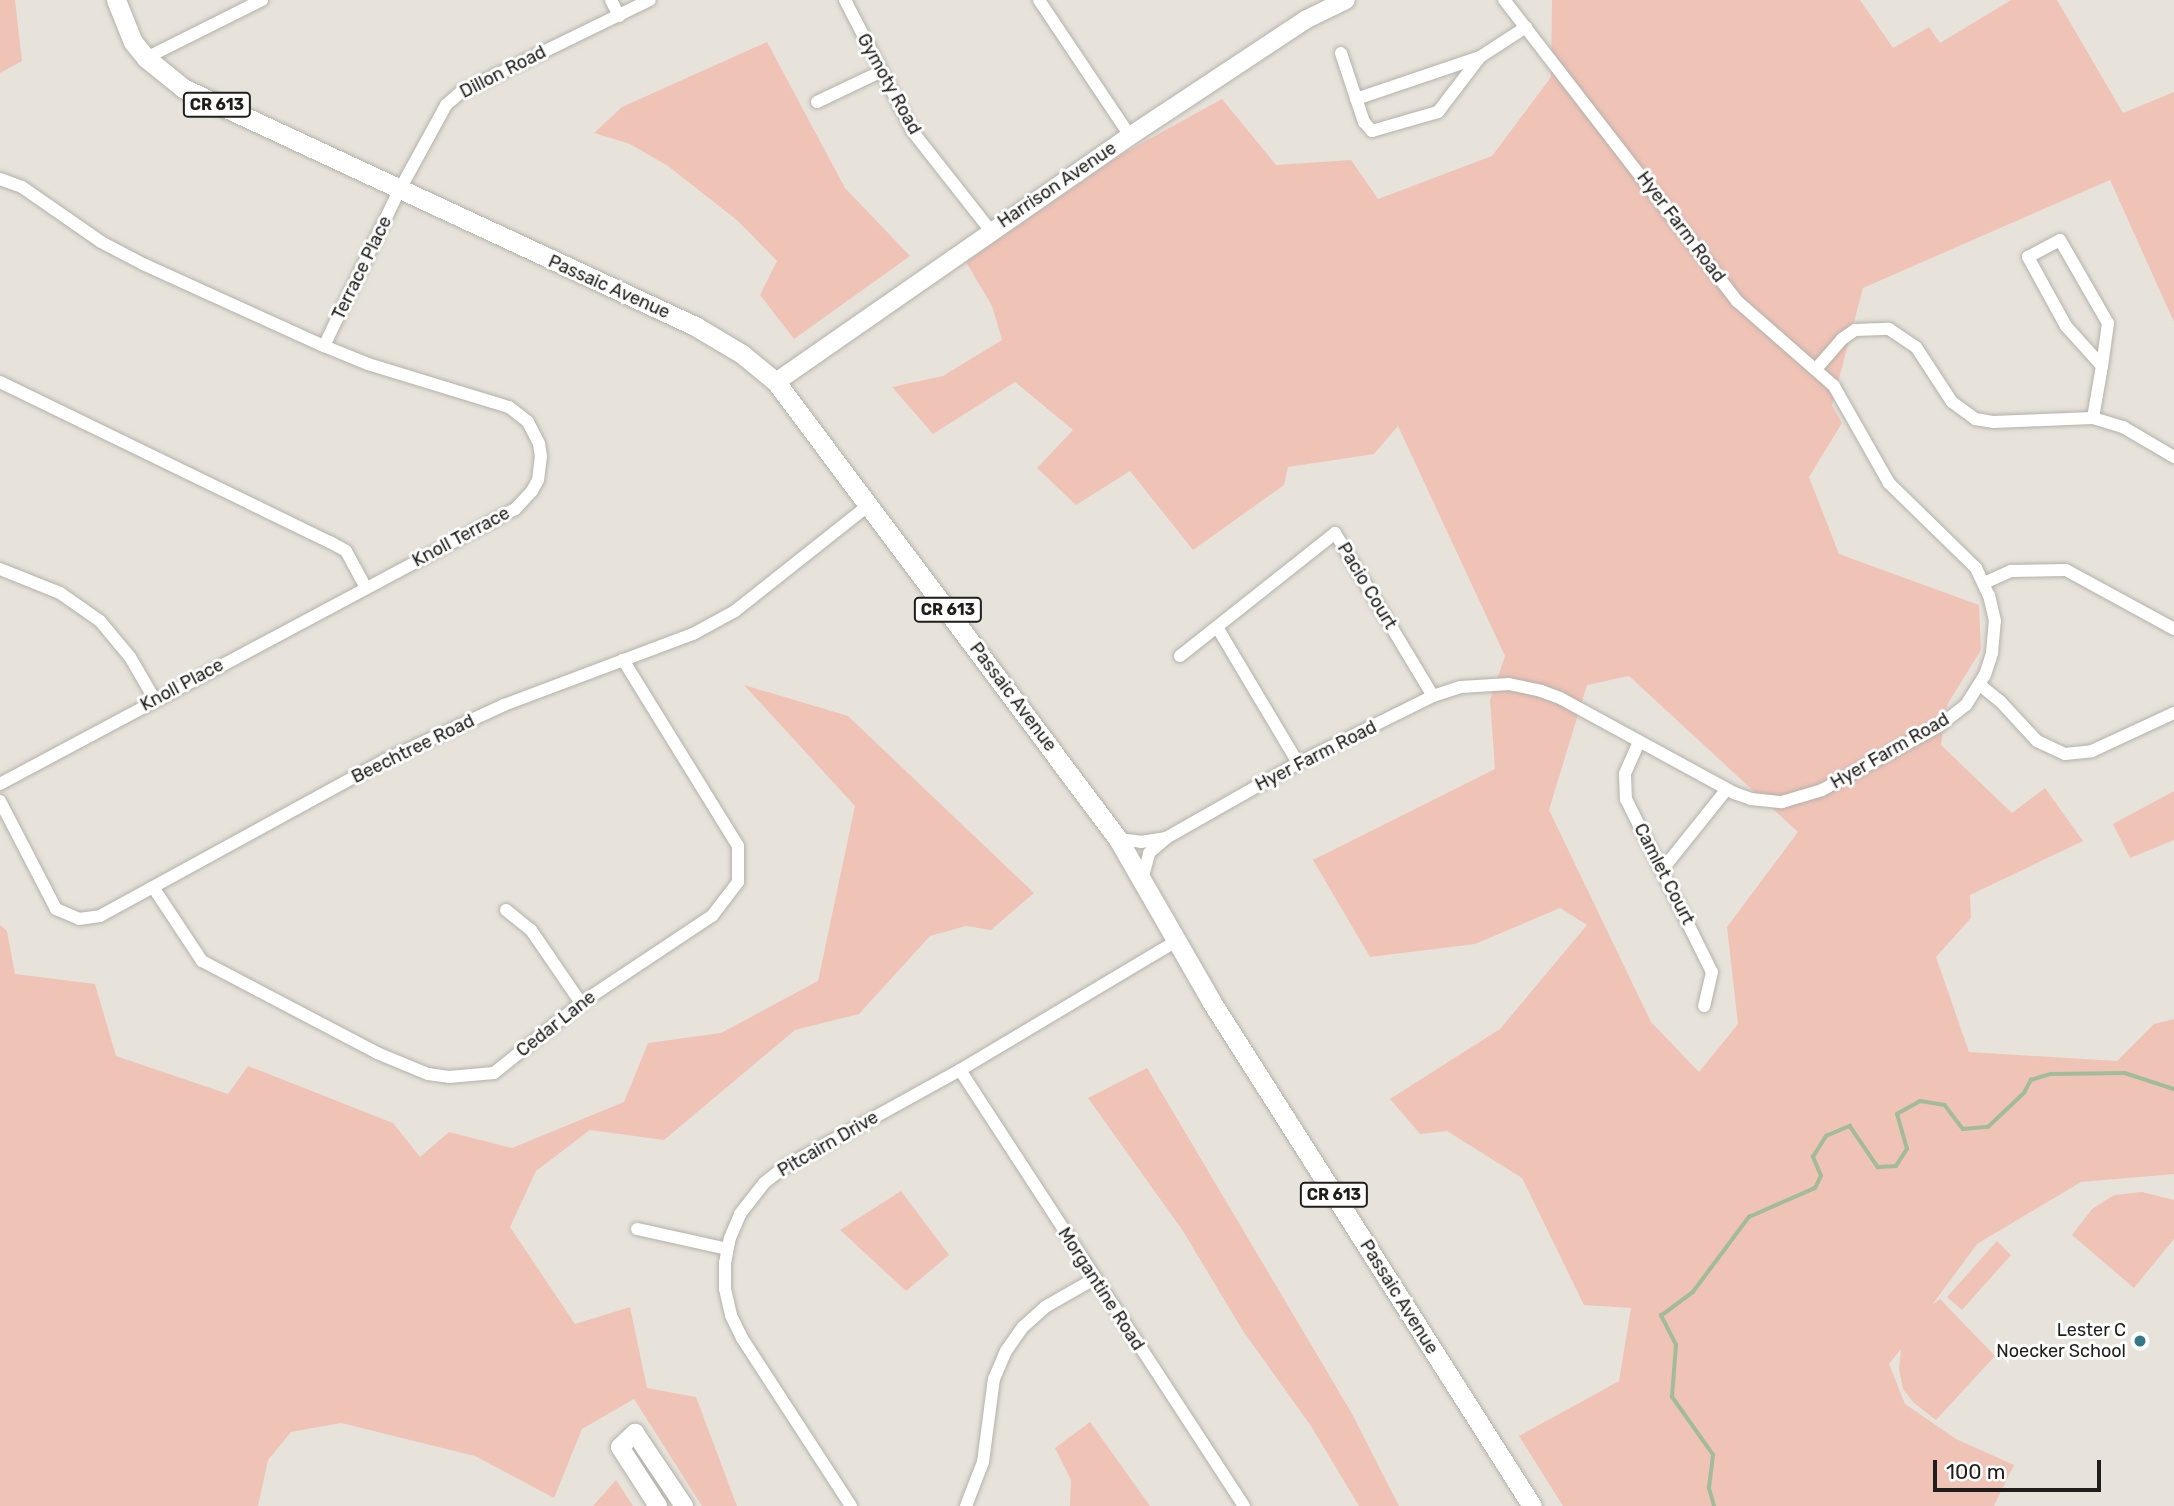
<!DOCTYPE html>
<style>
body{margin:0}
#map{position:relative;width:2174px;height:1506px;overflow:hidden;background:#e7e3db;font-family:Rubik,sans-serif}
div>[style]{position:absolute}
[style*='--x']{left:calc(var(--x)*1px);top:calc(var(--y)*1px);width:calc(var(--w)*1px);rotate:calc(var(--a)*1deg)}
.green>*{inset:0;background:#f0c3b7}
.stream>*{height:3.5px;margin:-1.75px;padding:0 1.75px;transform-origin:1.75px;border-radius:1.75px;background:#a2bc9a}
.roads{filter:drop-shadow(0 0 2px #b4b1a9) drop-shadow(0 0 2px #b4b1a9)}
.street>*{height:12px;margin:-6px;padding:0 6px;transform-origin:6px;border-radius:6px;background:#fff}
.secondary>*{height:18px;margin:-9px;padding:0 9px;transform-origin:9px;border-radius:9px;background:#fff}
.primary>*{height:19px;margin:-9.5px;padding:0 9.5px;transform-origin:9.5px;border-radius:9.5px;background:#fff}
.dots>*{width:19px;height:19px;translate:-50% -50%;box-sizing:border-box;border:4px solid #fff;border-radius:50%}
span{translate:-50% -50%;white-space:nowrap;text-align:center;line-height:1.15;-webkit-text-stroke:6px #fff;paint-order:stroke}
.shield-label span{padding:2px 5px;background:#fff;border:2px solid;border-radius:5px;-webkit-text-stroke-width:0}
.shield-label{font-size:16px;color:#1f1e1b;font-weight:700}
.street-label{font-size:18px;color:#1f1e1b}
.poi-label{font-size:18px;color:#1f1e1b}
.right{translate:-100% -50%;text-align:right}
.scale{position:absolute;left:1933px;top:1460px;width:168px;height:32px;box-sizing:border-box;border:4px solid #1f1e1b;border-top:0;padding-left:9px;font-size:21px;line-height:24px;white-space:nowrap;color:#1f1e1b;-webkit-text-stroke:5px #fff;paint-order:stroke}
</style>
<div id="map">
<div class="green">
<div style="clip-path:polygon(0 0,15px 0,22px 61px,0 73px)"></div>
<div style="clip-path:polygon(evenodd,1552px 0,1860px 0,1893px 48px,1929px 27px,1940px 43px,2011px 0,2057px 0,2123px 113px,2174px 92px,2174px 322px,2110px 180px,1863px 288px,1832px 405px,1842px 423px,1809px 477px,1839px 554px,1979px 605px,1981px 650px,1947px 705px,1941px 745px,2012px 813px,2045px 788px,2083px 841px,1970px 895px,1971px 918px,1936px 957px,1969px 1052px,2117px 1061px,2154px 1024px,2174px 1019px,2174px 1174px,2081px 1182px,1977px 1244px,1932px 1305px,1940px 1299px,1995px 1356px,1936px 1420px,1913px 1402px,1903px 1389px,1899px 1369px,1901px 1349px,1889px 1364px,1905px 1404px,1956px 1439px,2014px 1465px,1994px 1506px,1563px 1506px,1519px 1436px,1619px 1381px,1631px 1308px,1584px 1305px,1522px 1178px,1447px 1131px,1420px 1134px,1390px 1099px,1500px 1029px,1587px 925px,1560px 908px,1475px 944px,1370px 957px,1313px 860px,1495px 769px,1490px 700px,1505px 656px,1398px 426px,1374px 454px,1288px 467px,1284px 485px,1193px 550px,1130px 471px,1076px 505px,1037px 468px,1073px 430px,1015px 382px,933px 434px,892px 387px,943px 376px,1002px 340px,992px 306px,966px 262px,1122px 154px,1222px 99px,1276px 165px,1351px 160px,1378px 199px,1492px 156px,1551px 77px,1552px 0,1629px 676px,1798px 832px,1727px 927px,1738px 1024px,1699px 1072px,1651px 1022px,1549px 810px,1587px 685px,1629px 676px)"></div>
<div style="clip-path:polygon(767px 42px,845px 188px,910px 256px,794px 339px,760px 295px,777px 261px,738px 221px,668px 166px,630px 144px,594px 133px,622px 107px)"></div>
<div style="clip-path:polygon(744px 685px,848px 716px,1034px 893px,991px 930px,966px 926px,930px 936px,859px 1014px,795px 1030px,664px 1140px,590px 1130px,536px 1171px,510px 1227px,575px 1324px,630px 1307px,647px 1388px,696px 1397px,737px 1506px,702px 1506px,634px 1399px,582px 1429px,554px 1498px,475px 1456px,341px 1423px,291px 1432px,268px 1460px,258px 1506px,0 1506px,0 925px,7px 931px,15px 974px,95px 984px,116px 1056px,228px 1094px,248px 1066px,393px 1123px,420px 1157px,449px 1132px,512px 1148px,624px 1102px,648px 1043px,721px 1033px,818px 981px,855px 806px)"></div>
<div style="clip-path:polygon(2174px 791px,2174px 840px,2130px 858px,2113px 824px)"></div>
<div style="clip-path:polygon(1147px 1068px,1351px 1412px,1399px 1506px,1359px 1506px,1311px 1426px,1243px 1331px,1183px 1231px,1088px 1098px)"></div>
<div style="clip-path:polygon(901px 1191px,949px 1255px,906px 1291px,840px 1230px)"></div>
<div style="clip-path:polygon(2142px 1192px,2174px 1200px,2174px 1239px,2134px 1288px,2072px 1235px,2092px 1209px,2114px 1195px)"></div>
<div style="clip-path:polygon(1997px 1241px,2011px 1255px,1962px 1310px,1947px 1297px)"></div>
<div style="clip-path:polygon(1090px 1422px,1150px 1506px,1070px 1506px,1071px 1480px,1055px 1448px)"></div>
<div style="clip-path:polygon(616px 1480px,633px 1506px,593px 1506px)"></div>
</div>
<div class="stream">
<div style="--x:1714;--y:1506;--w:19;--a:-106"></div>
<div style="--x:1709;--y:1488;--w:33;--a:-83"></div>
<div style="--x:1713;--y:1455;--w:71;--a:-125.3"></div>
<div style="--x:1672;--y:1397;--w:52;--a:-85.6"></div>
<div style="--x:1676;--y:1345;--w:33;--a:-117"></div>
<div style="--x:1661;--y:1316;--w:40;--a:-37"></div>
<div style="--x:1693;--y:1292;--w:94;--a:-53.3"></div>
<div style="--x:1749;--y:1217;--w:72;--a:-23.7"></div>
<div style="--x:1815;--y:1188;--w:13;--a:-63"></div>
<div style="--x:1821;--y:1176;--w:21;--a:-113"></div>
<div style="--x:1813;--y:1157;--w:25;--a:-58"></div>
<div style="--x:1826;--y:1136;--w:26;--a:-23"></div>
<div style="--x:1850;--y:1126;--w:50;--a:55.7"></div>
<div style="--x:1878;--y:1167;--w:18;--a:-3"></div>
<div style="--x:1896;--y:1166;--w:20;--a:-57"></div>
<div style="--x:1907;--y:1149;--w:36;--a:-106"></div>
<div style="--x:1897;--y:1114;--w:26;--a:-29"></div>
<div style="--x:1920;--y:1101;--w:25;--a:9"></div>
<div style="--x:1945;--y:1105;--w:30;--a:53"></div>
<div style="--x:1963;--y:1129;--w:25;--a:-5"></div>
<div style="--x:1988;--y:1127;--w:50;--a:-43.4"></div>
<div style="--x:2024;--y:1093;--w:15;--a:-62"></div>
<div style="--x:2031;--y:1080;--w:21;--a:-17"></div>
<div style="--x:2051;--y:1074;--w:74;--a:-0.8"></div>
<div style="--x:2125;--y:1073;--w:52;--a:18.1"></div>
</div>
<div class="roads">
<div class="street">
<div style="--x:611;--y:0;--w:18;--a:63"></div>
<div style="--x:845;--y:0;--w:148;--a:62.7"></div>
<div style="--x:913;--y:132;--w:126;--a:51.8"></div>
<div style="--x:1039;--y:0;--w:164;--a:56.2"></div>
<div style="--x:1341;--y:53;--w:73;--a:71.6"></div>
<div style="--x:1364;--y:122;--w:12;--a:48"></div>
<div style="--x:1372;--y:131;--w:69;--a:-16.1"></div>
<div style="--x:1438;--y:112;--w:69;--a:-52.6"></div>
<div style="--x:146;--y:58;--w:130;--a:-26.6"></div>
<div style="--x:1356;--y:99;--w:131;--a:-18.7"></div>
<div style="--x:1480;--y:57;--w:55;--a:-33.1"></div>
<div style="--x:817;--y:102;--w:70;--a:-25.5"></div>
<div style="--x:0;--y:179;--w:23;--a:20"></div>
<div style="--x:22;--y:187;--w:96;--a:34.8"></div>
<div style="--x:101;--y:242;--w:47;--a:27.6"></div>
<div style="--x:143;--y:264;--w:199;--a:24.4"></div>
<div style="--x:324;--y:346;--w:48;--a:22.2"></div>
<div style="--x:368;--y:364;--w:147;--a:17"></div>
<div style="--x:509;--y:407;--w:24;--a:38"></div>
<div style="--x:528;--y:422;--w:25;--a:63"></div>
<div style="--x:539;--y:444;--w:12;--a:81"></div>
<div style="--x:541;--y:456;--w:24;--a:97"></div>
<div style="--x:538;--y:480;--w:13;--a:119"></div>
<div style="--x:532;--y:491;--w:25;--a:133"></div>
<div style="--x:515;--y:509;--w:584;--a:151.9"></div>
<div style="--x:324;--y:346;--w:172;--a:-64.2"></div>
<div style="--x:399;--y:191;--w:98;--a:-61.3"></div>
<div style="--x:446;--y:105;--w:20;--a:-41"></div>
<div style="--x:461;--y:92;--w:210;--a:-26"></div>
<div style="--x:1816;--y:369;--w:40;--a:-49"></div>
<div style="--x:1842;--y:339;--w:16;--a:-35"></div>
<div style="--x:1855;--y:330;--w:34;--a:-2"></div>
<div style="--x:1889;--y:329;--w:32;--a:34"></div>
<div style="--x:1916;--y:347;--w:66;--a:56.8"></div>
<div style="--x:1952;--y:402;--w:29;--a:36"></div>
<div style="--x:1975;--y:419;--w:18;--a:9"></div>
<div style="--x:1993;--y:422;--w:100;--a:-2.3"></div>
<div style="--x:2093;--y:418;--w:31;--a:17"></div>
<div style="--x:2123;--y:427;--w:59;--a:30.5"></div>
<div style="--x:0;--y:382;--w:367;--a:25.9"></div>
<div style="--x:330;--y:542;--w:18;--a:29"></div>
<div style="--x:346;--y:551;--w:42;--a:61.6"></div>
<div style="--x:2093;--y:418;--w:53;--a:-80.2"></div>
<div style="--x:2102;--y:366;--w:54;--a:-132"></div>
<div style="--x:2066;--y:326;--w:79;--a:-118.8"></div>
<div style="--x:2028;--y:257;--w:36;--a:-28"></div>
<div style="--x:2060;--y:240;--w:96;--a:60"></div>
<div style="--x:2108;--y:323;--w:43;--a:97.9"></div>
<div style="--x:0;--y:569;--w:65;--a:21.8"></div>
<div style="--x:60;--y:593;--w:49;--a:35"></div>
<div style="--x:100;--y:621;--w:47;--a:50.2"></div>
<div style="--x:130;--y:657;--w:50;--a:59.8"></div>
<div style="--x:1984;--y:583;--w:30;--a:-24"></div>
<div style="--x:2011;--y:571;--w:55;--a:-1"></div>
<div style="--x:2066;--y:570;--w:123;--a:28.6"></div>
<div style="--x:1217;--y:627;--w:158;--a:59.2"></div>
<div style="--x:1180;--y:656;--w:198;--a:-38.4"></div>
<div style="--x:1335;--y:533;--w:190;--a:59"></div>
<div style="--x:1980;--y:685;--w:26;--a:39"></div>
<div style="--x:2000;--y:701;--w:54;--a:47.2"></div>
<div style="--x:2037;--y:741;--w:31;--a:25"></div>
<div style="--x:2065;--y:754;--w:27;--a:-6"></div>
<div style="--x:2092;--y:751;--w:90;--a:-24.9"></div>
<div style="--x:1639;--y:742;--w:35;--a:114"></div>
<div style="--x:1625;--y:774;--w:25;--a:88"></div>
<div style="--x:1626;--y:799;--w:193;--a:63.6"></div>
<div style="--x:1712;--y:972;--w:35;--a:103"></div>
<div style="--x:0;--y:801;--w:122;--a:62.6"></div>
<div style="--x:56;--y:909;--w:25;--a:23"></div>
<div style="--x:79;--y:919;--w:21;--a:-8"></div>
<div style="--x:100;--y:916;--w:325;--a:-28.7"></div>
<div style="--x:385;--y:760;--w:131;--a:-24.8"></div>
<div style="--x:504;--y:705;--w:202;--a:-20.6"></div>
<div style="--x:693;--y:634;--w:48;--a:-28.7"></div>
<div style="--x:735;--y:611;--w:172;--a:-38.4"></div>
<div style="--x:1118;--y:839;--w:23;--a:7"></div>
<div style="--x:1141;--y:842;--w:24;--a:-9"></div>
<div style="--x:1662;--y:870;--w:102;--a:-51.3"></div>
<div style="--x:1142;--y:880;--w:28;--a:-75"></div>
<div style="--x:1149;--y:853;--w:23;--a:-41"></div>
<div style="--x:1166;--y:838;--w:152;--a:-29.6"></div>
<div style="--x:1298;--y:763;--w:151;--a:-26.4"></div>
<div style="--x:1433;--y:696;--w:29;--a:-18"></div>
<div style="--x:1461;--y:687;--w:48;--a:-3.6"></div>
<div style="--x:1509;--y:684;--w:33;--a:12"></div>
<div style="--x:1541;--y:691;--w:20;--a:20"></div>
<div style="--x:1560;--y:698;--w:198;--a:28.6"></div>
<div style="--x:1734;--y:793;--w:18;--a:19"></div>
<div style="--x:1751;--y:799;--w:31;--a:6"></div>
<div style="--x:1782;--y:802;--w:42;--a:-16.7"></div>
<div style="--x:1822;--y:790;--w:133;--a:-28.7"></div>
<div style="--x:1939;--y:726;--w:34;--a:-38"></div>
<div style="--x:1966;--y:705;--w:36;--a:-58"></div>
<div style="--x:1985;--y:675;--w:23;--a:-72"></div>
<div style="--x:1992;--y:653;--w:32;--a:-85"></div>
<div style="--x:1995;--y:621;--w:26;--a:-103"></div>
<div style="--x:1989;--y:596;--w:31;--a:-115"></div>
<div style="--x:1976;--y:568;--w:122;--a:-135.7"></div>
<div style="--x:1889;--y:483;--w:112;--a:-119.6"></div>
<div style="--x:1834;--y:386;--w:129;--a:-138.8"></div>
<div style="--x:1737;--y:301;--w:381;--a:-127.7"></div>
<div style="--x:153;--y:887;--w:89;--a:56.5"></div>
<div style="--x:202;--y:961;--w:198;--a:27.7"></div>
<div style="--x:377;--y:1053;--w:55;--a:22.4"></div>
<div style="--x:428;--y:1074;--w:21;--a:8"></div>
<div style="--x:449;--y:1077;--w:45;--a:-5.1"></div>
<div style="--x:494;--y:1073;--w:112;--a:-38.8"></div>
<div style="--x:581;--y:1003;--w:157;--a:-33.6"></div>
<div style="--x:712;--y:916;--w:43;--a:-52.6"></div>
<div style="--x:738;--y:882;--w:36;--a:-90"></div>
<div style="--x:738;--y:846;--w:219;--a:-121.7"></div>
<div style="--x:506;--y:910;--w:32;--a:39"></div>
<div style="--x:531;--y:930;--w:88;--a:55.6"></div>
<div style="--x:960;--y:1070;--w:520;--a:56.92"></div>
<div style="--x:637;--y:1229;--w:92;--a:12.5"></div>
<div style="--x:851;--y:1506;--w:200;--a:-123"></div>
<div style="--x:742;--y:1338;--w:25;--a:-116"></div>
<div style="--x:731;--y:1315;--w:27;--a:-103"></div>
<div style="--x:725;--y:1289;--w:26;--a:-90"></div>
<div style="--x:725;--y:1263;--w:25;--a:-79"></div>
<div style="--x:730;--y:1238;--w:26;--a:-67"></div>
<div style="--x:740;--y:1214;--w:39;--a:-52"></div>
<div style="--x:764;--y:1183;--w:28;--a:-38"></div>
<div style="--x:786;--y:1166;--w:199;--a:-28.9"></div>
<div style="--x:960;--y:1070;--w:252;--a:-30.8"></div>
<div style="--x:966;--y:1506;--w:47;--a:-68.9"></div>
<div style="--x:983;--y:1462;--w:84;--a:-82.5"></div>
<div style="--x:994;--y:1379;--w:30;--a:-67"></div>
<div style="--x:1006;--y:1351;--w:29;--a:-55"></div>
<div style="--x:1023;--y:1327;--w:30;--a:-42"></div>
<div style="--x:1045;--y:1307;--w:56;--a:-29.7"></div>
</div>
<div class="secondary">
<div style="--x:776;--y:382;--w:431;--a:-34.8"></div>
<div style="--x:1130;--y:136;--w:212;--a:-33.5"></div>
<div style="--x:1307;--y:19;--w:43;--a:-26"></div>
<div style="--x:658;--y:1506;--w:70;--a:-122.8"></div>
<div style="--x:620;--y:1447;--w:21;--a:-43"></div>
<div style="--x:635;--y:1433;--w:88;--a:56.1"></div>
</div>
<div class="primary">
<div style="--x:116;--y:0;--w:45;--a:68"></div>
<div style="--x:133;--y:42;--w:21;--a:51"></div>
<div style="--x:146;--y:58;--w:48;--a:39"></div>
<div style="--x:183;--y:88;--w:565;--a:24.93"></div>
<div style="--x:695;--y:326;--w:55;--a:30.8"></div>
<div style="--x:742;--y:354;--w:44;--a:39.5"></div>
<div style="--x:776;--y:382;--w:571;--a:53.19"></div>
<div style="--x:1118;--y:839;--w:187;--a:60.1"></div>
<div style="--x:1211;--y:1001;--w:598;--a:57.56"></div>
</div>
</div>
<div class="dots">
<div style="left:2140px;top:1341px;background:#357989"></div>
</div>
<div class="shield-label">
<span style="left:217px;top:105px">CR 613</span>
<span style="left:948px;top:610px">CR 613</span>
<span style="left:1334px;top:1195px">CR 613</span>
</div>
<div class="street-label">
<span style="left:503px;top:72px;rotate:-27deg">Dillon Road</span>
<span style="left:889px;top:84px;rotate:61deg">Gymoty Road</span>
<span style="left:1057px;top:185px;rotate:-34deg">Harrison Avenue</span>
<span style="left:1681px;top:227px;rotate:53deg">Hyer Farm Road</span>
<span style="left:362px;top:268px;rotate:-64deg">Terrace Place</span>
<span style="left:609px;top:287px;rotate:24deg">Passaic Avenue</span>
<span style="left:461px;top:537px;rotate:-28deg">Knoll Terrace</span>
<span style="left:1367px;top:586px;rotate:59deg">Pacio Court</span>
<span style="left:182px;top:685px;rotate:-28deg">Knoll Place</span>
<span style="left:1013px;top:697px;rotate:53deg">Passaic Avenue</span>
<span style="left:413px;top:749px;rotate:-26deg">Beechtree Road</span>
<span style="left:1890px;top:751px;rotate:-30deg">Hyer Farm Road</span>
<span style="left:1316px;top:756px;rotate:-27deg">Hyer Farm Road</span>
<span style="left:1664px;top:874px;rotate:63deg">Camlet Court</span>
<span style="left:556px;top:1024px;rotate:-38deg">Cedar Lane</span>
<span style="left:828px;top:1144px;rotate:-30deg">Pitcairn Drive</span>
<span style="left:1101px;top:1289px;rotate:57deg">Morgantine Road</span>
<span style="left:1399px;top:1297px;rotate:58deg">Passaic Avenue</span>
</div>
<div class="poi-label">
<span class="right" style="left:2126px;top:1341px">Lester C<br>Noecker School</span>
</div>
<div class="scale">100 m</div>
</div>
